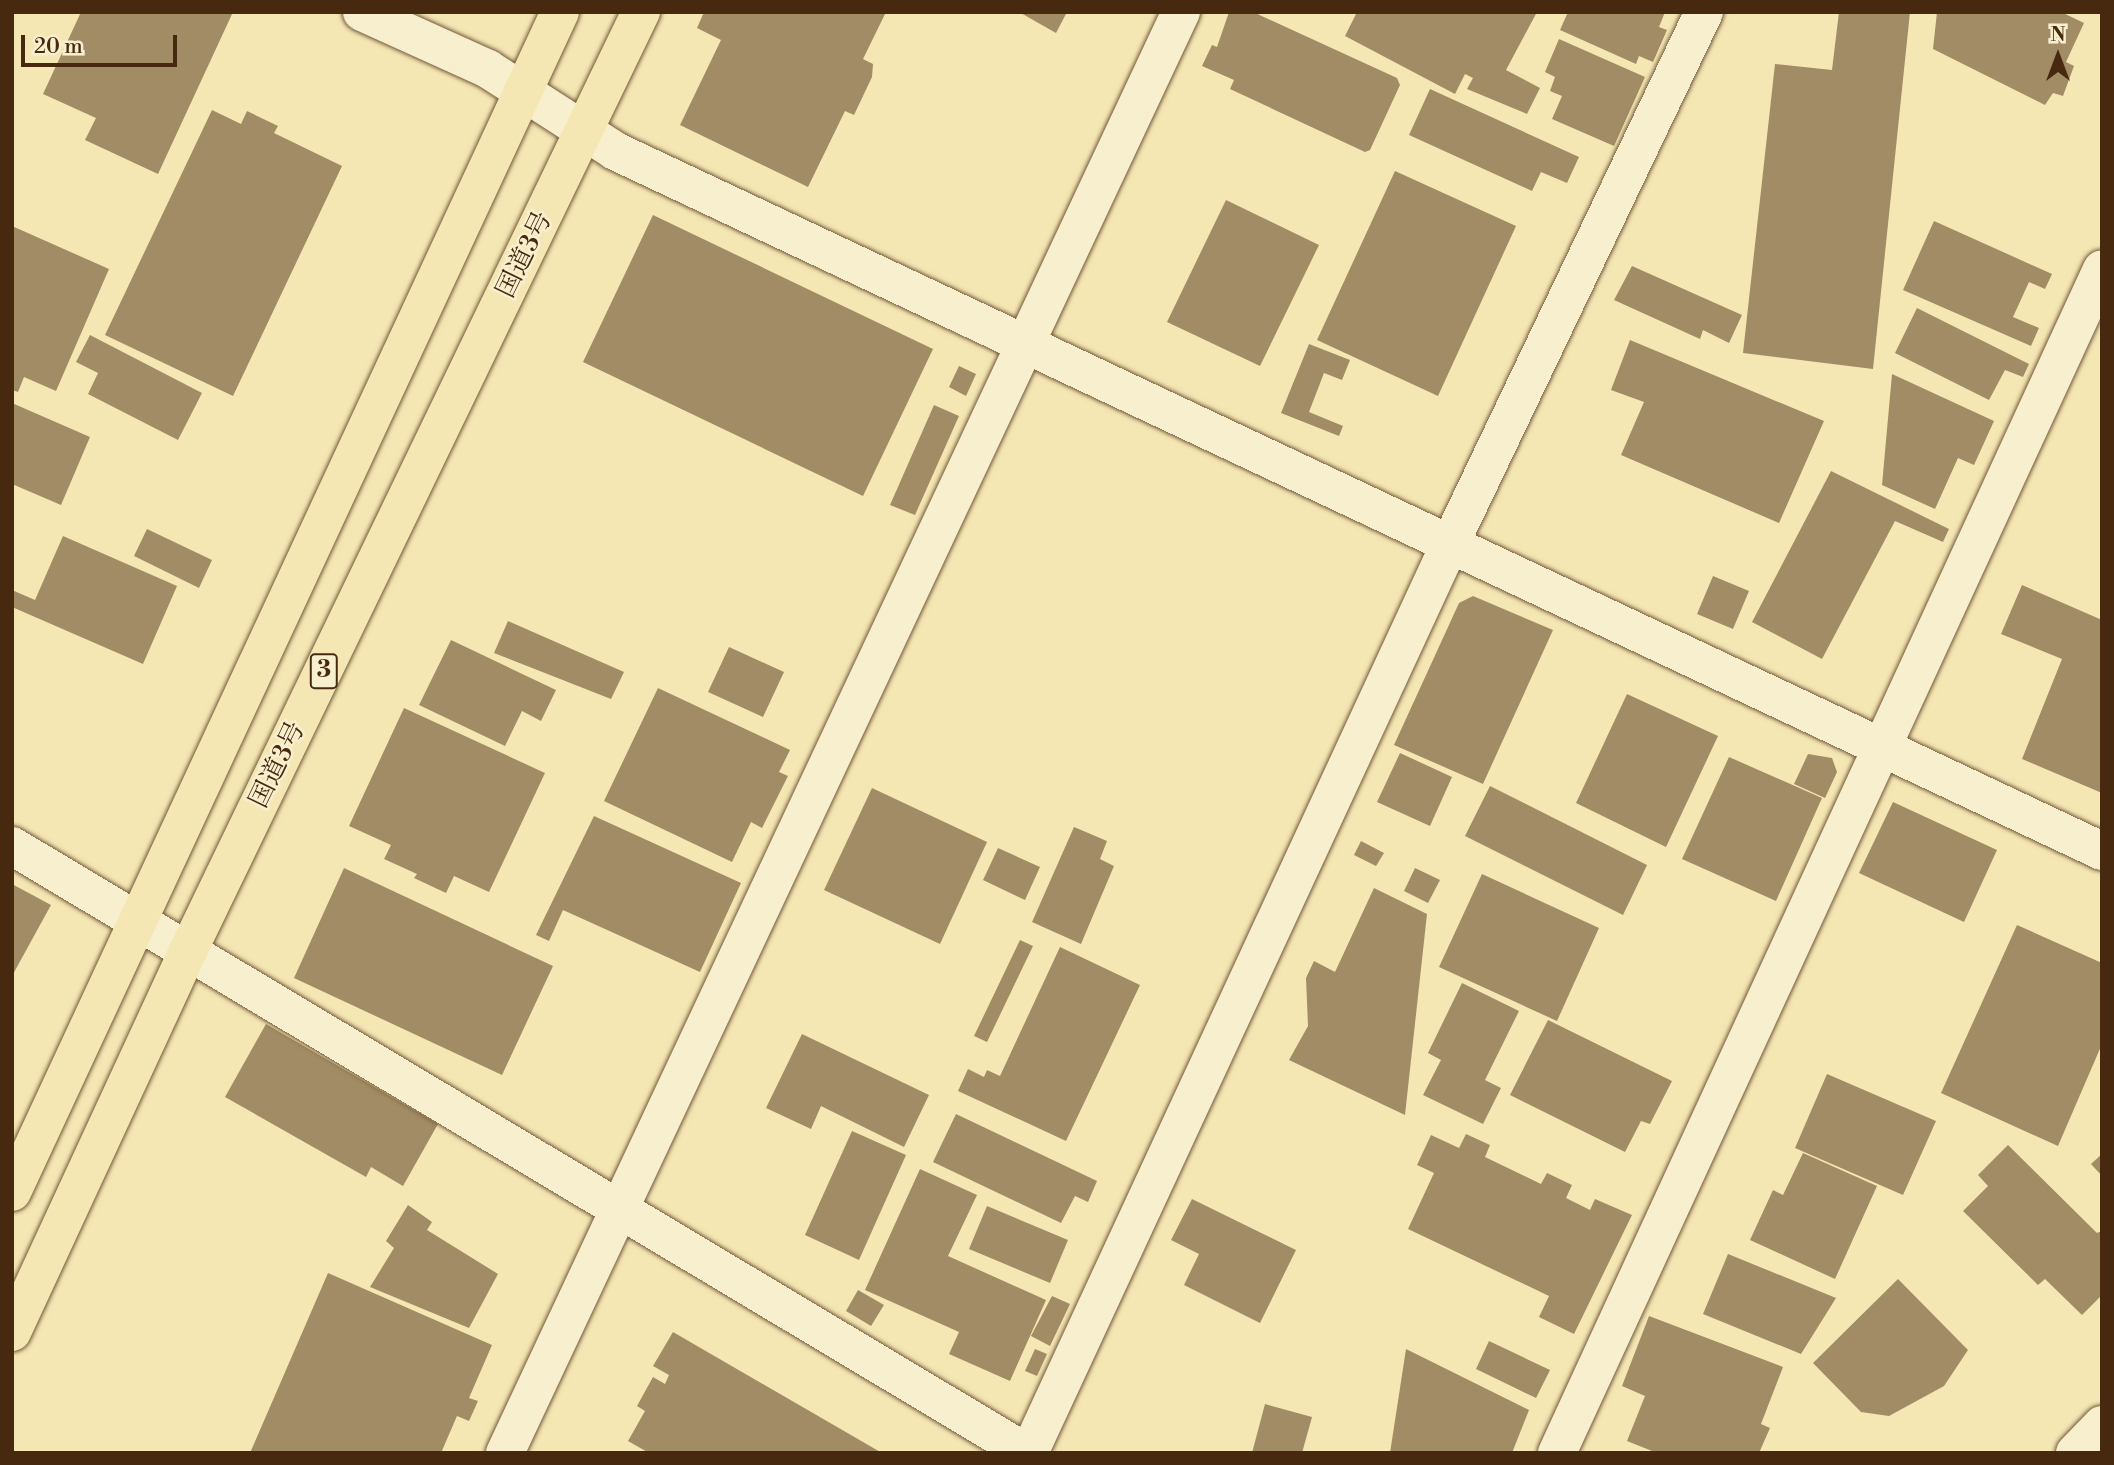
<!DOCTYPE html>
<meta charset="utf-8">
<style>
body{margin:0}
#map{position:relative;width:2114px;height:1465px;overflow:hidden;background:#f5e7b4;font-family:"Libre Bodoni","Noto Serif JP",serif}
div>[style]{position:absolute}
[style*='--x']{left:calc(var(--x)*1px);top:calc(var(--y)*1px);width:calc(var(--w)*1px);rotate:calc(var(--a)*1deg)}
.building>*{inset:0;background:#a18c65}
.roads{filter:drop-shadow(0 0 2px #725839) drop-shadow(0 0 2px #725839)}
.minor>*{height:38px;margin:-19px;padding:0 19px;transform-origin:19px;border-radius:19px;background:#f8efce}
.trunk>*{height:38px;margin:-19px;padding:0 19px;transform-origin:19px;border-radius:19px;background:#f5e7b4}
span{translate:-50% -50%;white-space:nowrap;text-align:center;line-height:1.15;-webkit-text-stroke:5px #f8efce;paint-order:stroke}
.shield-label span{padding:2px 5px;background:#f8efce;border:2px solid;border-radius:5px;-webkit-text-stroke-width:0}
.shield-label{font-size:24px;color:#472910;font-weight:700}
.street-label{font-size:26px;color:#472910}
.frame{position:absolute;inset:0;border:14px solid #472910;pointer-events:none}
.north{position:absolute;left:2023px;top:21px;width:70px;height:70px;-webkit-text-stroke:5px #f8efce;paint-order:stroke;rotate:0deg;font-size:19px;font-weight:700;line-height:28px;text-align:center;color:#472910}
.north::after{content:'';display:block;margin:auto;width:24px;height:32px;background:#472910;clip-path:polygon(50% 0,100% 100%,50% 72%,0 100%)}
.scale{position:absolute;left:21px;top:35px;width:156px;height:32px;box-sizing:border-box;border:4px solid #472910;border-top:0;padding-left:9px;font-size:21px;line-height:24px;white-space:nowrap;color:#472910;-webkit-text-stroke:5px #f8efce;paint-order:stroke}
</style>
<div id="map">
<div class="building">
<div style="clip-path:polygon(81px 12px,233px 12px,158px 174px,85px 140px,96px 118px,43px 94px)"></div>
<div style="clip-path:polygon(704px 12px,886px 12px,863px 59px,873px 64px,872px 77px,854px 115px,845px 111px,808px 187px,680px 125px,721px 40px,697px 28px)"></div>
<div style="clip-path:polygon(1019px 12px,1067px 12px,1056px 33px)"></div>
<div style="clip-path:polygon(1229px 12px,1253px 12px,1397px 78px,1400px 85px,1370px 150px,1365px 152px,1230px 89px,1234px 80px,1202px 66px,1212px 45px,1217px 47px)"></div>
<div style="clip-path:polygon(1357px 12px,1537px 12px,1506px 70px,1540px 88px,1527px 114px,1467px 89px,1473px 78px,1465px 74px,1455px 94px,1345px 36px)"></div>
<div style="clip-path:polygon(1568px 12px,1665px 12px,1659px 27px,1667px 30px,1653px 62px,1639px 56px,1636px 64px,1560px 30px)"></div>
<div style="clip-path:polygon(1839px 12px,1910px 12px,1873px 369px,1743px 353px,1775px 64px,1832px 70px)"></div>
<div style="clip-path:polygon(1937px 12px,2061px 12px,2084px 23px,2066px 62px,2074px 66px,2063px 96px,2053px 93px,2045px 105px,1933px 49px)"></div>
<div style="clip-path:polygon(1559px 39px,1645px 77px,1614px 146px,1552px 119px,1562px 96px,1550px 91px,1555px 77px,1545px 72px)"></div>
<div style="clip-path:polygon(1430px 89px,1579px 157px,1567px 183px,1541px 172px,1532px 191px,1409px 135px)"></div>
<div style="clip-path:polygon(212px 110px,241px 124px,247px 111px,278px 126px,274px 133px,342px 166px,233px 396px,105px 335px)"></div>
<div style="clip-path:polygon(1395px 171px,1516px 226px,1438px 396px,1317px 340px)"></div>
<div style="clip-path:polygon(1226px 200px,1319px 245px,1260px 366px,1167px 322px)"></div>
<div style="clip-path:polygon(653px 215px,933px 349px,863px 496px,583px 362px)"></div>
<div style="clip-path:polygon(1934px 221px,2052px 274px,2045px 289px,2029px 282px,2013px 317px,2039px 328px,2031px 346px,1903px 290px)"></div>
<div style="clip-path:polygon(12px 226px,109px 269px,56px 391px,24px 377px,18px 392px,12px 390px)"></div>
<div style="clip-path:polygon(1632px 266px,1742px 315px,1729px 343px,1703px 330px,1700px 339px,1614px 300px)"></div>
<div style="clip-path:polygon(1917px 308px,2029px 364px,2023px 377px,2005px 370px,1989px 400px,1895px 353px)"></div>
<div style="clip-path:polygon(90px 335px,202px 393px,178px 440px,88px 394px,98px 373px,76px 362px)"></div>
<div style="clip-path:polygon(1630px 340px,1824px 421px,1779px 523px,1621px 455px,1644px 402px,1611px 390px)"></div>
<div style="clip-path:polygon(1309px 344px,1350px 360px,1342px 380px,1324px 373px,1309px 412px,1343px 426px,1339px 436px,1281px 413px)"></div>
<div style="clip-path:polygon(959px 366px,976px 374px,966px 396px,949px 387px)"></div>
<div style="clip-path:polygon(1892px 374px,1994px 421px,1974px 465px,1958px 458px,1935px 509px,1882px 485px)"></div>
<div style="clip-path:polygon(12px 403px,90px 437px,61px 505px,12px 484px)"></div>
<div style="clip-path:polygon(934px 405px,959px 416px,915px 515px,890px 505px)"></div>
<div style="clip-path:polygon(1831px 471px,1949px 529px,1943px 542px,1895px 521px,1822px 659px,1752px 622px)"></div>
<div style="clip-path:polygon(147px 529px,212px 560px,199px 588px,134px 556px)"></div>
<div style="clip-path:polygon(63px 536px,177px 586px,143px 664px,12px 607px,12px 590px,35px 600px)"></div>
<div style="clip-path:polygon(1713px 576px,1749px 591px,1733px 629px,1697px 614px)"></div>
<div style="clip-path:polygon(2022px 585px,2102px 620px,2102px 793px,2022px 759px,2062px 659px,2001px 634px)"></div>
<div style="clip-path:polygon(1473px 596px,1553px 630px,1483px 784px,1394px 745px,1459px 603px)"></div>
<div style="clip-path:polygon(508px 621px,624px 672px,611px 699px,494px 653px)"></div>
<div style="clip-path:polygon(451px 640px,556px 690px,541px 721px,522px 711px,505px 746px,419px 705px)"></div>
<div style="clip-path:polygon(729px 647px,784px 672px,763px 717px,708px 692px)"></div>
<div style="clip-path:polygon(658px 688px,790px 750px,779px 772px,788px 776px,762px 828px,751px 822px,732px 862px,604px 801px)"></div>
<div style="clip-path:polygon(1627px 694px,1718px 736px,1666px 847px,1576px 803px)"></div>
<div style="clip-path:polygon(404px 708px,545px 773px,489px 892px,454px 876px,446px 893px,414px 878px,417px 874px,384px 859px,391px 845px,349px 826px)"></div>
<div style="clip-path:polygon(1400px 753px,1452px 777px,1430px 826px,1377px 802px)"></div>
<div style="clip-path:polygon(1808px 754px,1832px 758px,1837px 772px,1825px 798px,1794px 784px)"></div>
<div style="clip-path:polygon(1729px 757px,1822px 798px,1776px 901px,1682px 859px)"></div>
<div style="clip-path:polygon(1490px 786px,1647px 865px,1623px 915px,1465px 836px)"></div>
<div style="clip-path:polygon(872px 788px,987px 842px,940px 944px,824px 890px)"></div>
<div style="clip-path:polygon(1893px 802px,1997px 850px,1964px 922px,1859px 873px)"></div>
<div style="clip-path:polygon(594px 816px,741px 883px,700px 972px,563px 910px,549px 941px,536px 935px)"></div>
<div style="clip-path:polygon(1074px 827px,1107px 841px,1100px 859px,1114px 866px,1081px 944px,1032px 922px)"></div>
<div style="clip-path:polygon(1361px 841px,1384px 853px,1376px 866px,1354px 855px)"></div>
<div style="clip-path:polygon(998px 848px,1040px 867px,1025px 900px,983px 880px)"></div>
<div style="clip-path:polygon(344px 868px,553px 966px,502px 1075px,294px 978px)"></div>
<div style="clip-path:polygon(1415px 868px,1440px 880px,1428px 903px,1404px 891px)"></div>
<div style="clip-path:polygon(1482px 874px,1599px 928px,1557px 1021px,1439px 967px)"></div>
<div style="clip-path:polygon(12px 884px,51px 905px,12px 976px)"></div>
<div style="clip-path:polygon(1374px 888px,1427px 914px,1405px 1115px,1289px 1060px,1308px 1026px,1306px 978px,1314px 961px,1335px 972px)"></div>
<div style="clip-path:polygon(2017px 925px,2102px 963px,2102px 1044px,2058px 1146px,1941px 1093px)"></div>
<div style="clip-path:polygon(1020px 940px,1033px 946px,987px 1042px,974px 1036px)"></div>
<div style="clip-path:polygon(1060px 947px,1140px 985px,1066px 1141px,958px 1091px,968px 1069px,984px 1077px,987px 1070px,1000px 1076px)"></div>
<div style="clip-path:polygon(1462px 983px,1519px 1011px,1485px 1080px,1501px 1088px,1483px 1124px,1423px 1095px,1441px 1060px,1428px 1053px)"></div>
<div style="clip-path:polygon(1548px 1020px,1672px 1081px,1650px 1124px,1641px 1121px,1625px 1152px,1510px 1095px)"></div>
<div style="clip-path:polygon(266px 1024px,438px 1124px,403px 1186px,371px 1167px,366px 1177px,225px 1097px)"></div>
<div style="clip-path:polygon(802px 1034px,929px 1095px,904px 1147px,821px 1106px,811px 1129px,766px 1108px)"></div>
<div style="clip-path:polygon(1827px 1074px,1936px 1121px,1903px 1195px,1795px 1148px)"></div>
<div style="clip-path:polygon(956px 1114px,1097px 1181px,1088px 1202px,1075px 1196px,1061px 1223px,933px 1162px)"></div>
<div style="clip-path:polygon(852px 1131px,906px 1155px,859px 1260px,805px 1235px)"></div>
<div style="clip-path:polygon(1466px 1134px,1490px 1145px,1485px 1157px,1541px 1184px,1547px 1173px,1572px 1185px,1566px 1198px,1590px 1210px,1595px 1199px,1632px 1215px,1574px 1334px,1539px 1317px,1549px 1296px,1408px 1229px,1434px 1173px,1417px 1165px,1431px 1135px,1459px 1148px)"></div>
<div style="clip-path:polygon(2008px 1145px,2097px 1233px,2102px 1231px,2102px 1295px,2082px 1315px,2045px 1279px,2038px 1285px,1963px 1211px,1988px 1186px,1978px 1175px)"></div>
<div style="clip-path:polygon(1803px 1153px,1877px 1186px,1835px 1279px,1750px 1240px,1773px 1190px,1783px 1195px)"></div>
<div style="clip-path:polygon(2102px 1154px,2102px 1176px,2091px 1164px)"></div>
<div style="clip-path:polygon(920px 1169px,977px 1195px,948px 1256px,1046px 1300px,1010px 1381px,949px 1354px,959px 1332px,865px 1290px)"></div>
<div style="clip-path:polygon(1192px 1199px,1296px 1250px,1260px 1323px,1184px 1285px,1199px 1254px,1171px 1240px)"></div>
<div style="clip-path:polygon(408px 1205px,432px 1222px,427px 1230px,498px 1274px,469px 1328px,370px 1287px,394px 1248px,386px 1241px)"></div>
<div style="clip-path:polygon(987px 1206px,1068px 1240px,1050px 1283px,969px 1249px)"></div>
<div style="clip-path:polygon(1728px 1254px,1836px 1298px,1801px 1354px,1703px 1314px)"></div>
<div style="clip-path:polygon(328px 1273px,492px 1345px,469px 1398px,478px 1401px,469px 1421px,457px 1416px,441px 1453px,250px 1453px)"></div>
<div style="clip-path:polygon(1898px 1279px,1968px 1350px,1944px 1386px,1889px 1416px,1861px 1412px,1813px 1363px)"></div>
<div style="clip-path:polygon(858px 1290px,884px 1305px,871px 1326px,846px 1311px)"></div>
<div style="clip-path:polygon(1052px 1296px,1070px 1304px,1050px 1346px,1031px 1336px)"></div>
<div style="clip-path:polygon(1649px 1316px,1783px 1367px,1761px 1424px,1770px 1428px,1759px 1453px,1657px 1453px,1627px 1441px,1645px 1396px,1622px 1386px)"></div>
<div style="clip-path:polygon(673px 1332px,882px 1453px,649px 1453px,628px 1441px,645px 1411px,637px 1406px,653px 1377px,665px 1384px,669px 1375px,653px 1366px)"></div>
<div style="clip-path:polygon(1489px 1341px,1550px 1370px,1536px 1398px,1476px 1369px)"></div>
<div style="clip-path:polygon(1035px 1349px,1047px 1354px,1037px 1376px,1025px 1371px)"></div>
<div style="clip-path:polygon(1406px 1349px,1529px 1410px,1512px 1453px,1390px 1453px)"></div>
<div style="clip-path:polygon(1265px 1404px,1312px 1417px,1302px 1453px,1252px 1453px)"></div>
</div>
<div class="roads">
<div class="minor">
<div style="--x:362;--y:12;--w:138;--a:24.3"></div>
<div style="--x:488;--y:69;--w:151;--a:32.8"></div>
<div style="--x:615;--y:151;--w:1644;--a:25.21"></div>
<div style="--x:12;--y:846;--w:1183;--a:30.88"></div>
<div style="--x:505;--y:1453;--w:1592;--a:-64.87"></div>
<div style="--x:1029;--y:1453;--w:1000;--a:-65.15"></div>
<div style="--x:1449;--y:546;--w:592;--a:-64.47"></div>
<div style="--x:1557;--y:1453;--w:1303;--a:-65.28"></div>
<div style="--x:2075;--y:1453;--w:39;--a:-46"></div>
</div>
<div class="trunk">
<div style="--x:12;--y:1192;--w:1301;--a:-65.09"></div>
<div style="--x:12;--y:1332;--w:420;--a:-65.2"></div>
<div style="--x:188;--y:951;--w:1043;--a:-64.25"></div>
</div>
</div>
<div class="shield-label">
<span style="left:324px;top:671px">3</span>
</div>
<div class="street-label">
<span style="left:525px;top:255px;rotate:-64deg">国道3号</span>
<span style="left:278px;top:765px;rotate:-64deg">国道3号</span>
</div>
<div class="frame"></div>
<div class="north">N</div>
<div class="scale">20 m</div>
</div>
